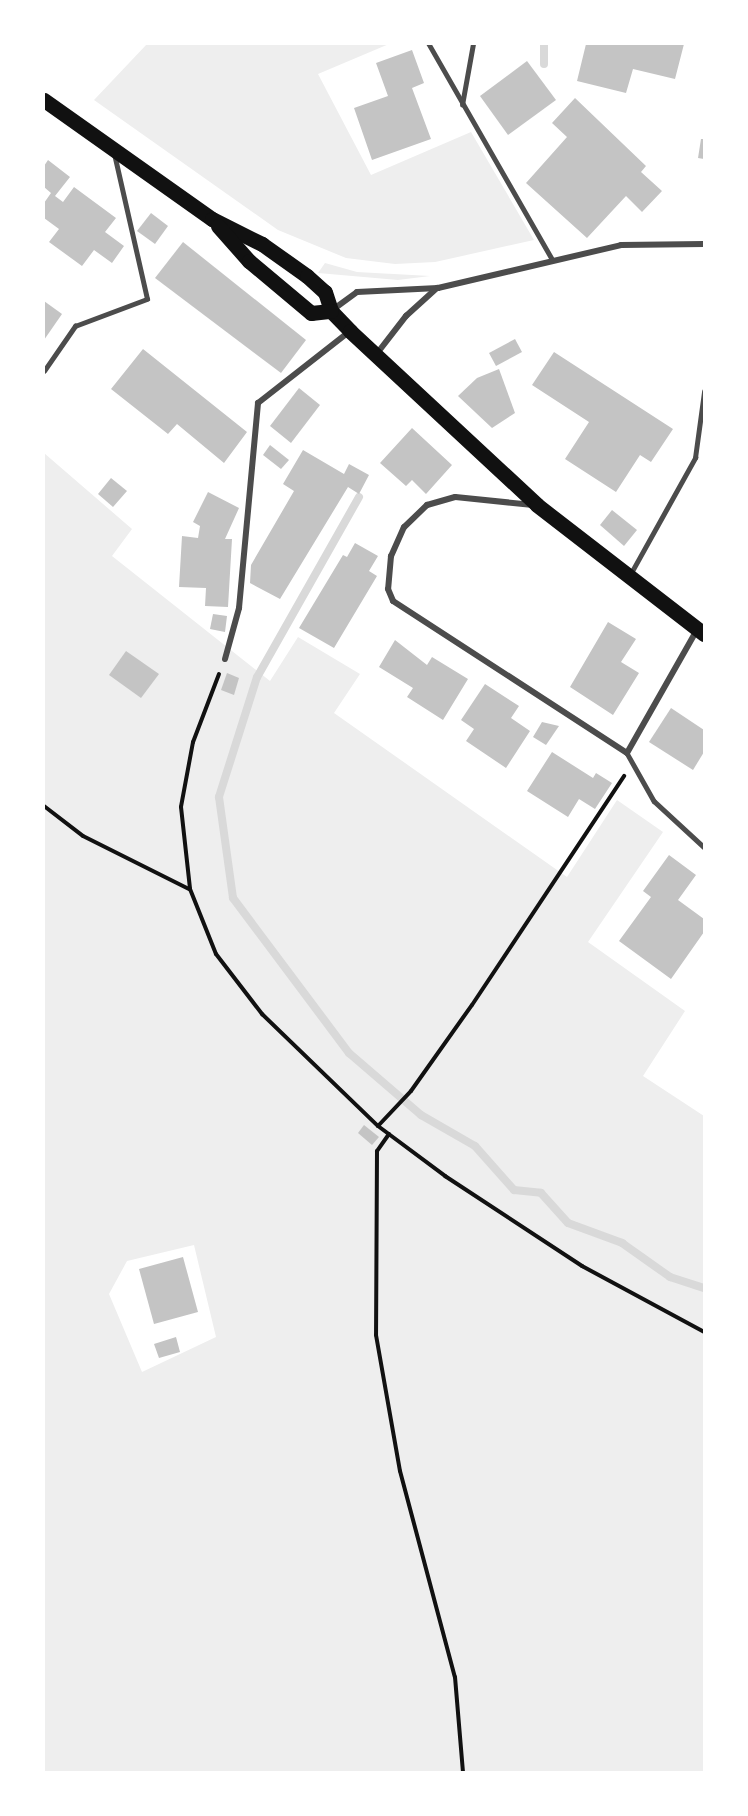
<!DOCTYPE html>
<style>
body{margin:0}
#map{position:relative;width:748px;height:1816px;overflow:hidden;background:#fff;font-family:"Alegreya Sans",sans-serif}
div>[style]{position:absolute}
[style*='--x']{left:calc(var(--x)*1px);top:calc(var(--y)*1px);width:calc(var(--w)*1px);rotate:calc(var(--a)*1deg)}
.green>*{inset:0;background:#eee}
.stream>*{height:8px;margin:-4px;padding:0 4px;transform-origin:4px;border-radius:4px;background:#d9d9d9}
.building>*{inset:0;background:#c4c4c4}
.path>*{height:4px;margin:-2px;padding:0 2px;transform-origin:2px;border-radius:2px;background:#111}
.service>*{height:4.5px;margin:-2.25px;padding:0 2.25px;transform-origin:2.25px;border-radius:2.25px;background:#4c4c4c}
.minor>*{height:6px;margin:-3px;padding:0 3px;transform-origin:3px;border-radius:3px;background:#4c4c4c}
.primary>*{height:15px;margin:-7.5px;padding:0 7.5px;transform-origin:7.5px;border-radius:7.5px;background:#111}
span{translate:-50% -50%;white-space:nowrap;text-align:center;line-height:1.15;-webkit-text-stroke:6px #fff;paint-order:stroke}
.frame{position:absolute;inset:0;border:45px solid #fff;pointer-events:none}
</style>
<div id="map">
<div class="green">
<div style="clip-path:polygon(147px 44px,389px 44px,318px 74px,371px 175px,471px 132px,534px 240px,435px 262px,395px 264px,346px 258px,278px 230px,94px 100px)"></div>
<div style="clip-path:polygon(325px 263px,357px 272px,430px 276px,398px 280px,318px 273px)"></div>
<div style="clip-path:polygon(evenodd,44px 453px,132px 529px,112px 556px,270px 681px,298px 637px,360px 674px,334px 713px,567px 877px,617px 800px,663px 832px,588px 942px,685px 1011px,643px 1076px,704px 1116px,704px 1772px,44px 1772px,44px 453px,194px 1245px,216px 1337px,142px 1372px,109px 1294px,127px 1261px,194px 1245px)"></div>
</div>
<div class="stream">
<div style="--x:544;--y:64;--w:20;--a:-90"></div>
<div style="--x:359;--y:497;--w:207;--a:119.5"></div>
<div style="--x:257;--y:677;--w:126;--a:107.6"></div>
<div style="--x:219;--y:797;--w:102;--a:82.1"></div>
<div style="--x:233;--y:898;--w:194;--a:53.2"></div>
<div style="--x:349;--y:1053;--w:95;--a:40.7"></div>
<div style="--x:421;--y:1115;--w:62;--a:29.9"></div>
<div style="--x:475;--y:1146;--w:59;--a:48.4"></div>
<div style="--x:514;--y:1190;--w:27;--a:6"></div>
<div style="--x:541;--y:1193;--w:40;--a:48"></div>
<div style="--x:568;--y:1223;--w:58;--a:20.3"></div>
<div style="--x:622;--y:1243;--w:59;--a:35.3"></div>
<div style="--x:670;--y:1277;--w:36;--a:18"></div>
</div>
<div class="building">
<div style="clip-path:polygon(586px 44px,684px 44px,675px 79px,633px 69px,626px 93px,577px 81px)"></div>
<div style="clip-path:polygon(412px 50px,424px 83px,412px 88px,431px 139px,372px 160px,354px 108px,388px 96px,376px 63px)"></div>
<div style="clip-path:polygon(527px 61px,556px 100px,508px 135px,480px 96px)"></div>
<div style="clip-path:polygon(575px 98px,646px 166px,641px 172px,662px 191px,642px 212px,626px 196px,587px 238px,526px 183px,567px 137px,552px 123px)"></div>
<div style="clip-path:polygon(701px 139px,704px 139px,704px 159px,698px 158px)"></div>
<div style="clip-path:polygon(48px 160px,70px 177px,55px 196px,63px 202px,74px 187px,116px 218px,105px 232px,124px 246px,112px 263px,94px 250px,82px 266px,49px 242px,59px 229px,44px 218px,44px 203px,51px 193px,44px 187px,44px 166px)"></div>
<div style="clip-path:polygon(151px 213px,168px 226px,155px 244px,137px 231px)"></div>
<div style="clip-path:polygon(183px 242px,306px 340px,281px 373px,155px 278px)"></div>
<div style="clip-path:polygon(44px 301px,62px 314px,44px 340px)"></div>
<div style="clip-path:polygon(515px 339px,522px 352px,496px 366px,489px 353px)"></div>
<div style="clip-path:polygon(143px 349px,247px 432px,224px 463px,177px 424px,168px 434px,111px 389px)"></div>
<div style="clip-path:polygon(554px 352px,673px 429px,651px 462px,640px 455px,616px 492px,565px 459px,589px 422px,532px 385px)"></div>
<div style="clip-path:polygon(499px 369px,515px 413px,492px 428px,458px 396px,477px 378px)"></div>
<div style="clip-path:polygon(299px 388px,320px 405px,291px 443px,270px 426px)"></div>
<div style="clip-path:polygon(412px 428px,452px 465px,426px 494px,412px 480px,406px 486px,380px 463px)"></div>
<div style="clip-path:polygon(270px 445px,289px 460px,281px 469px,263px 455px)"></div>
<div style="clip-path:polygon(303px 450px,344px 474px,349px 464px,369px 475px,359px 494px,348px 487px,280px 599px,250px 583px,251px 565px,294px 491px,283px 484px)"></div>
<div style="clip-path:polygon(111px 478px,127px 491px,113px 507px,98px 494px)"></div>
<div style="clip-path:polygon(208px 492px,239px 508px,225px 539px,232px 539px,228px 607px,205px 606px,206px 588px,179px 587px,182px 536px,198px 538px,200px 526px,193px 522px)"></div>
<div style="clip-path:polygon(612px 510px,637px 530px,624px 546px,600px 525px)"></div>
<div style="clip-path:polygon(355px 543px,378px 556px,369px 571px,377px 576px,334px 648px,299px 628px,343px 555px,347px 557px)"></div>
<div style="clip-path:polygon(213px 614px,227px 616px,225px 632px,210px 629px)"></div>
<div style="clip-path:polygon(608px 622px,636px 639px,621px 662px,639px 673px,613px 715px,570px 687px)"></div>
<div style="clip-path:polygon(395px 640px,427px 665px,432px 657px,468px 679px,443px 720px,407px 697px,413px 688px,379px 667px)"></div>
<div style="clip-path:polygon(126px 651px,159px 674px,141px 698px,109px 675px)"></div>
<div style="clip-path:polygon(227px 673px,239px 678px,234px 695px,221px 690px)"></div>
<div style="clip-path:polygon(485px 684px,519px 706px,511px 718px,530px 731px,506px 768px,466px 741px,474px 729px,461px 720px)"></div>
<div style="clip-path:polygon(671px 708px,704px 730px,704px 752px,693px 770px,649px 742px)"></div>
<div style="clip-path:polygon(542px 722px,559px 726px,546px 745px,533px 737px)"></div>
<div style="clip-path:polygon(552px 752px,593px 778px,596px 773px,612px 783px,595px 809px,579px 799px,568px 817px,527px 791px)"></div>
<div style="clip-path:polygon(669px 855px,696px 875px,678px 900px,704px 919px,704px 932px,671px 979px,619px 941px,651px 897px,643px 891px)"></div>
<div style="clip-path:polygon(364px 1125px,379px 1137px,372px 1145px,358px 1133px)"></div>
<div style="clip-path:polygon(183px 1257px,198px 1312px,154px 1324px,139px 1269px)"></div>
<div style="clip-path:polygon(176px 1337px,180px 1352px,159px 1358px,154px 1344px)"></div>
</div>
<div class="path">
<div style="--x:219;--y:674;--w:73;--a:110.9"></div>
<div style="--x:193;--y:742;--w:66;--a:100.5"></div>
<div style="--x:181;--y:807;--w:82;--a:83.7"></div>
<div style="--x:190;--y:889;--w:70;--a:68.2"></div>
<div style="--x:216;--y:954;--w:76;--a:52.5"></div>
<div style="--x:262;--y:1014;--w:161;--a:44"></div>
<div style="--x:378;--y:1126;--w:84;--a:36.7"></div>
<div style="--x:445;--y:1176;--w:164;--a:33.3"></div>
<div style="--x:582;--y:1266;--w:139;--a:28.4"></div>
<div style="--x:44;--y:806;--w:49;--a:37.6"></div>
<div style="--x:83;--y:836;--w:119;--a:26.6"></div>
<div style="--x:378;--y:1126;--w:48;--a:-46.7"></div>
<div style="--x:411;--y:1091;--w:105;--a:-54.7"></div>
<div style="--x:472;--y:1005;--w:275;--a:-56.4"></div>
<div style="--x:389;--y:1134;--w:21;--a:125"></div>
<div style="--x:377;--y:1151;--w:184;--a:90.3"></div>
<div style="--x:376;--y:1335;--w:138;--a:80"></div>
<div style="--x:400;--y:1471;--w:213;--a:75.1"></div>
<div style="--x:455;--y:1677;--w:95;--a:85.2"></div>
</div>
<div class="service">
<div style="--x:429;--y:44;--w:248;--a:60.2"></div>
<div style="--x:462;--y:105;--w:62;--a:-79.8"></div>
<div style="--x:44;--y:371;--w:55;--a:-55.4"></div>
<div style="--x:75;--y:326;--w:77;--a:-20.6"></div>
<div style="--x:147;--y:299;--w:149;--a:-102.8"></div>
<div style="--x:631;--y:573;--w:132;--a:-60.9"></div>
<div style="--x:695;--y:458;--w:67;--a:-82.2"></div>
<div style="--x:627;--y:753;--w:55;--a:60.6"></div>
<div style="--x:654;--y:801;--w:68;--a:42.6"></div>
</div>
<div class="minor">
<div style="--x:331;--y:311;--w:32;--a:-36"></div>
<div style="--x:357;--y:292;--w:81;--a:-2.8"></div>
<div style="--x:438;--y:288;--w:188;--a:-13.2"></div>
<div style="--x:621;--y:245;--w:83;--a:-0.7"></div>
<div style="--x:375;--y:356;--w:51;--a:-52.2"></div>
<div style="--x:406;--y:316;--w:42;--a:-42.1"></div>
<div style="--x:533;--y:505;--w:78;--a:-174.1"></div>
<div style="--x:455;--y:497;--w:29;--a:164"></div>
<div style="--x:427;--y:505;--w:32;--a:136"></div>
<div style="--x:404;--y:527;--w:32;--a:114"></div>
<div style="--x:391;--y:556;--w:33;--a:95"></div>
<div style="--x:388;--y:589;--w:13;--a:67"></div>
<div style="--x:393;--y:601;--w:279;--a:33"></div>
<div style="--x:627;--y:753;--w:142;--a:-60.4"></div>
<div style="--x:225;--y:659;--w:53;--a:-74.6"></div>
<div style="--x:239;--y:608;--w:206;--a:-84.7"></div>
<div style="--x:258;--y:403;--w:117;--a:-38"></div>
</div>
<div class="primary">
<div style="--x:44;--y:100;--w:206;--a:35.3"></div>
<div style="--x:212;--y:219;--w:56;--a:26.6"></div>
<div style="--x:262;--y:244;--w:55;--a:35.4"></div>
<div style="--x:307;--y:276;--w:24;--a:42"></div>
<div style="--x:325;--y:292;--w:20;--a:72"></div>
<div style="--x:331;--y:311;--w:28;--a:46"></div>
<div style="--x:350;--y:331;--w:255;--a:42.9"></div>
<div style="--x:537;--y:505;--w:211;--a:37.7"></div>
<div style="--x:218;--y:226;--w:47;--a:48.5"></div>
<div style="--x:249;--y:261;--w:81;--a:40"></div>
<div style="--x:311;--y:313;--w:20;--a:-6"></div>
</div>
<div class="frame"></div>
</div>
